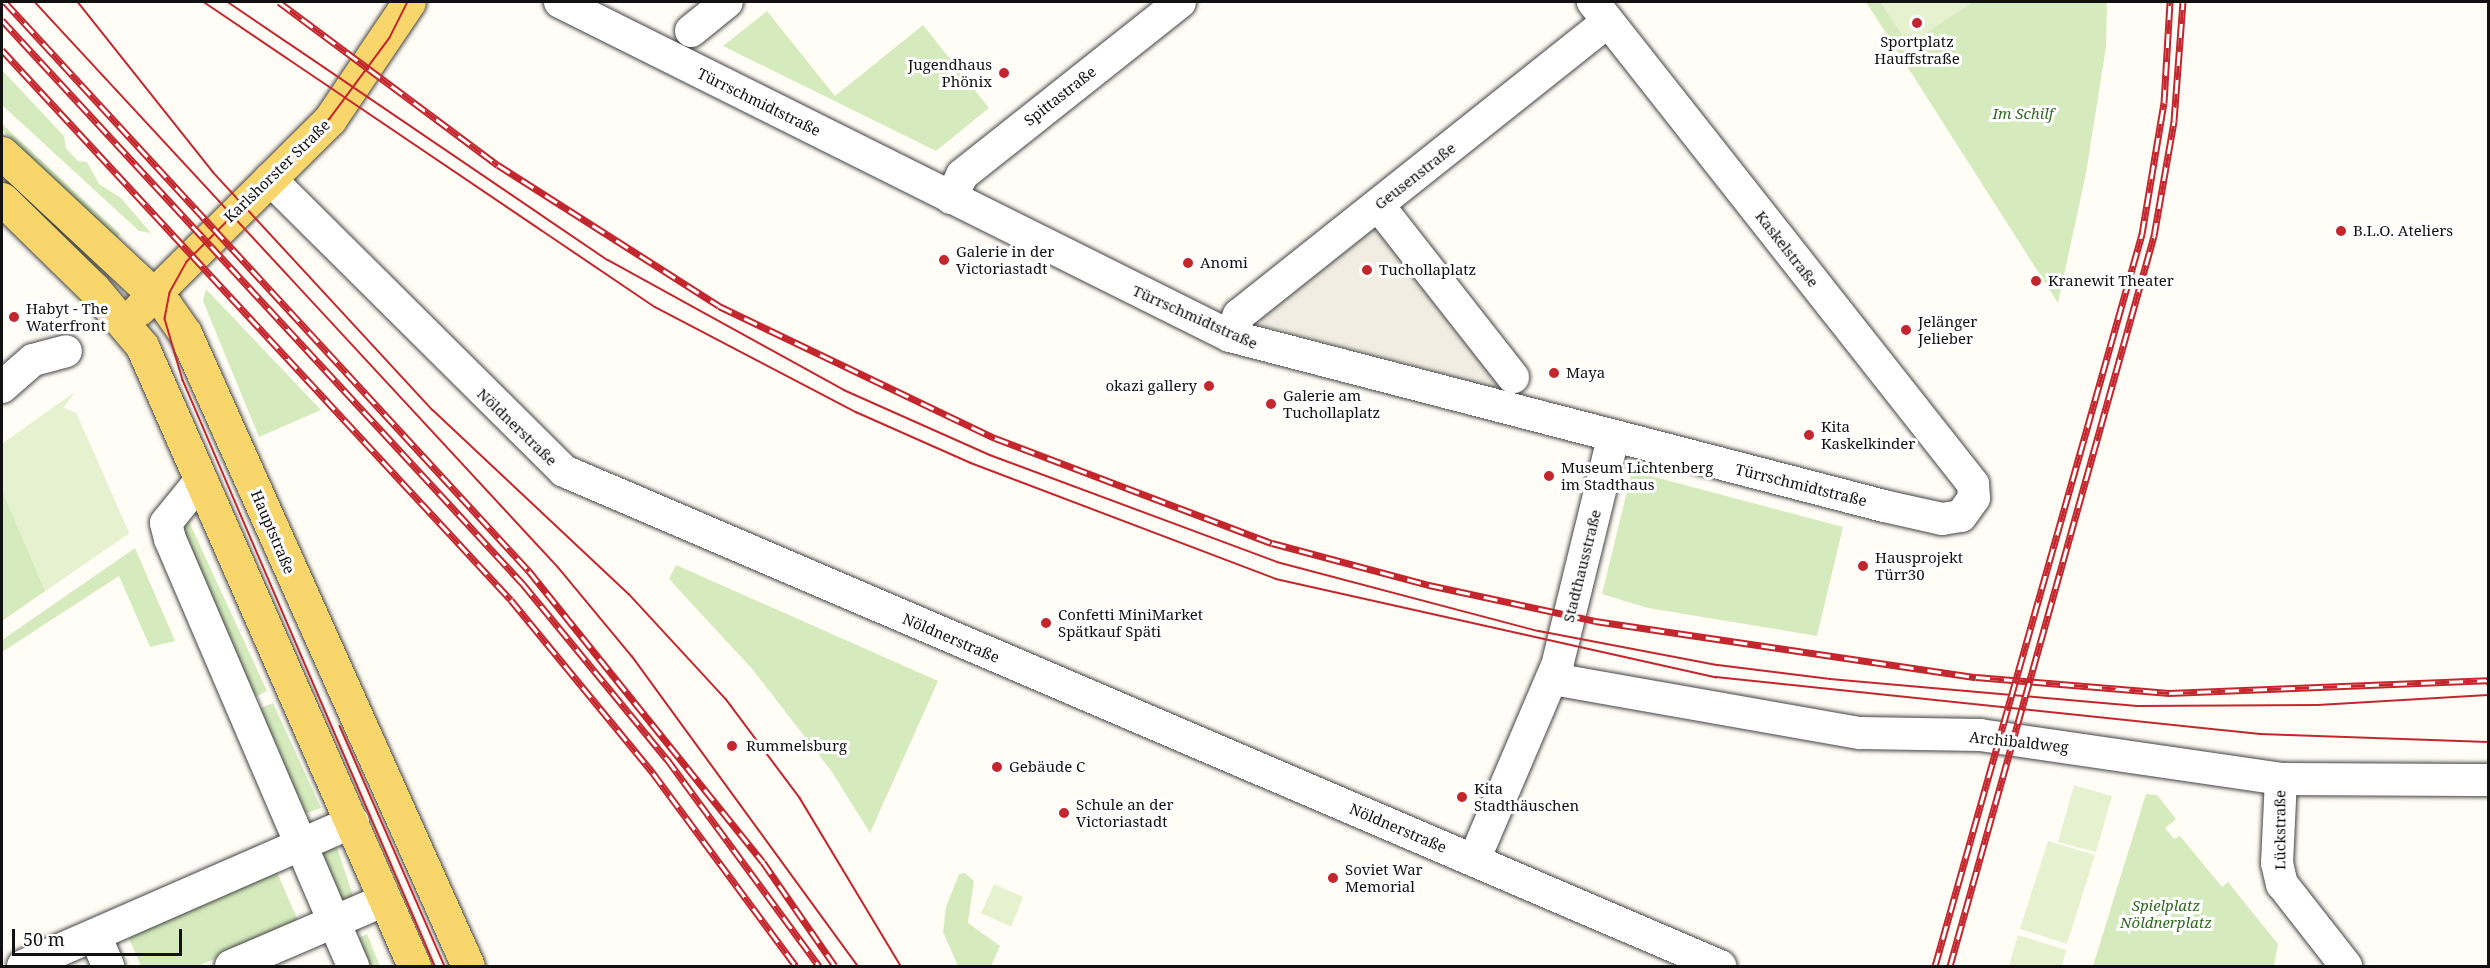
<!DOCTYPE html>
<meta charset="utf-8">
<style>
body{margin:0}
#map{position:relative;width:2490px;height:968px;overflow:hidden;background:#fffdf5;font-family:"Noto Serif",serif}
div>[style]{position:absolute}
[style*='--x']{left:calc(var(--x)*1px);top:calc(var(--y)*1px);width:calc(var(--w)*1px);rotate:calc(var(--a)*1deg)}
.green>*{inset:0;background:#d5ebbd}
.pitch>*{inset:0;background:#e6f2cf}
.plaza>*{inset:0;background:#f1ede2}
.roads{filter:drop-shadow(0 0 2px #444) drop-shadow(0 0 2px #444)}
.minor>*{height:32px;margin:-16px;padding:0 16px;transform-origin:16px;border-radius:16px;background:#fff}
.major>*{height:33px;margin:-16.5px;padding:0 16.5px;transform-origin:16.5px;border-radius:16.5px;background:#f9d66b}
.tram>*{height:1.5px;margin:-0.75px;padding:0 0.75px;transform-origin:0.75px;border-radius:0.75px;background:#c4262e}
.rail>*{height:7px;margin-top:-3.5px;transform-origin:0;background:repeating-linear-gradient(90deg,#fff 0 14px,#c4262e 0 28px);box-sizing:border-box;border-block:2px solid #c4262e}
.dots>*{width:16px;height:16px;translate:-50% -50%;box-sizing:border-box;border:3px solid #fff;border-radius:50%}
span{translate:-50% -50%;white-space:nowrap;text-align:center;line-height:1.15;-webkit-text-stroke:6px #fff;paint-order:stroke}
.poi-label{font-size:15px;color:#111}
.right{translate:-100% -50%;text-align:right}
.left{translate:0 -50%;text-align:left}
.street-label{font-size:15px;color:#111}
.park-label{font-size:15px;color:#2f6b1f;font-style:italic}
.frame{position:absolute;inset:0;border:3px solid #111;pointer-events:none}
.scale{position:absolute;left:12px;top:929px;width:170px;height:27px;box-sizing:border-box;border:3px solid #111;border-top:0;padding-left:8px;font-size:18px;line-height:21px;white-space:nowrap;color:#111;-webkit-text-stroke:4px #fff;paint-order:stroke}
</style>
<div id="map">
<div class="green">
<div style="clip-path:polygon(1866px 2px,2107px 2px,2106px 47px,2086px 173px,2058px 303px)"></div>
<div style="clip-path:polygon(767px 11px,835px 96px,923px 25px,989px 108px,936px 151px,723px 46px)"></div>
<div style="clip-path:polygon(2px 70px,64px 136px,66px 148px,78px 161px,87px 162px,99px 184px,121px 198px,151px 233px,139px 231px,2px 105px)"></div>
<div style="clip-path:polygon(2px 124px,120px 234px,117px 238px,2px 130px)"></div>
<div style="clip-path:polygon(2px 167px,103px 264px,98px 270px,2px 179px)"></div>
<div style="clip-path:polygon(206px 289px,321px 410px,259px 437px,203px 301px)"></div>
<div style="clip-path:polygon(75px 392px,63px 408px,76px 413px,129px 533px,2px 621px,2px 444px)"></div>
<div style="clip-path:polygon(1632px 471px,1843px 527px,1817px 636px,1648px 608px,1602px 594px)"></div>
<div style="clip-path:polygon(186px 515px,267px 691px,246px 701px,180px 525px)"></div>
<div style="clip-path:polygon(135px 548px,175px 641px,150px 647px,119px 576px,2px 652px,2px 640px)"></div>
<div style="clip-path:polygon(676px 565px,938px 681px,870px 833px,832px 772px,753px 670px,669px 579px)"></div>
<div style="clip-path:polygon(273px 703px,321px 808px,297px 817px,251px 712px)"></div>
<div style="clip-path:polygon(2146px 794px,2157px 795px,2176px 819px,2165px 828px,2174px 839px,2180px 836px,2222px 887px,2228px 882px,2278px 944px,2274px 966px,2093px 966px)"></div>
<div style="clip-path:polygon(335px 841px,355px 902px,347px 904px,338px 901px,318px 853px)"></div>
<div style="clip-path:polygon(276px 870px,299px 923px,198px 966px,141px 966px,127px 934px)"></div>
<div style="clip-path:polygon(965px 873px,974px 881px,968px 923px,1000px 946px,991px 966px,958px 966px,943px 932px,946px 907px,959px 874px)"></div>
<div style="clip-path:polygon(367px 934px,380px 966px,370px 966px,351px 942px)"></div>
</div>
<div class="pitch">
<div style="clip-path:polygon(1880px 2px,1974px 2px,1908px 44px)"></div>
<div style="clip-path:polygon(75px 392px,63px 408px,76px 413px,129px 533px,45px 591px,2px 491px,2px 444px)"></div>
<div style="clip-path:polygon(2074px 785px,2112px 796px,2096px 852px,2058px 842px)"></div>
<div style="clip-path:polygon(2048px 841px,2095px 855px,2067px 944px,2020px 929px)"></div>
<div style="clip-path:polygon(994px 884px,1023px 897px,1011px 927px,981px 913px)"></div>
<div style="clip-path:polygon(2018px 935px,2066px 950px,2062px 966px,2009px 966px)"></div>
</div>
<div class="plaza">
<div style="clip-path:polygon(1378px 222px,1498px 382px,1496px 388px,1260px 325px,1262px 316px)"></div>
</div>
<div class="roads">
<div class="minor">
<div style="--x:560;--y:2;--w:749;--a:26.5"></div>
<div style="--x:1230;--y:336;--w:676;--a:14.57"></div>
<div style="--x:1884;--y:506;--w:59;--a:12.6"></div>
<div style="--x:1942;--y:519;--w:19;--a:-9"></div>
<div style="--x:1961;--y:516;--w:22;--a:-54"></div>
<div style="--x:1974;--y:498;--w:14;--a:-94"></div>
<div style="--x:1973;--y:484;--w:614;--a:-128.25"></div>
<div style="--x:691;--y:31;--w:46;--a:-38.9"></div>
<div style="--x:270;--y:179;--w:414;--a:44.8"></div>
<div style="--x:564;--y:471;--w:1258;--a:23.18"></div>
<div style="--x:951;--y:198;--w:25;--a:-64"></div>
<div style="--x:962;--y:175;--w:278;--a:-38.4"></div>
<div style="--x:1378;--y:205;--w:219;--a:51.9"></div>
<div style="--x:1230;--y:336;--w:23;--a:-67"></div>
<div style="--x:1239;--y:315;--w:471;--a:-38.5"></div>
<div style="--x:2;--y:387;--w:41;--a:-41.1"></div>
<div style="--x:33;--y:360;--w:34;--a:-15"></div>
<div style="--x:200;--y:481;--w:54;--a:129"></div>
<div style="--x:166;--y:523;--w:16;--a:76"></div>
<div style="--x:170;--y:539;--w:465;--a:66.8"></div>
<div style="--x:1559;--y:658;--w:227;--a:-76.2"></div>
<div style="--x:1553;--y:679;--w:312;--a:10"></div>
<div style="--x:1860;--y:733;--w:120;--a:1"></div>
<div style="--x:1980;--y:735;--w:304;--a:8.3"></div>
<div style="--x:2281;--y:779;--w:207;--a:0.3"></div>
<div style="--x:2281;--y:779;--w:84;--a:92.7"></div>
<div style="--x:2277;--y:863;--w:22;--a:77"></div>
<div style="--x:2282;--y:884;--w:104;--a:52"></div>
<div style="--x:1474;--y:860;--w:214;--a:-66.9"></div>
<div style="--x:95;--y:935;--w:34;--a:67"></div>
<div style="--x:23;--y:966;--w:360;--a:-23.6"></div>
<div style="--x:231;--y:966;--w:168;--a:-23.2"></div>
</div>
<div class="major">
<div style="--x:2;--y:153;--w:224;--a:43"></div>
<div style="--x:166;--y:306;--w:33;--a:55"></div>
<div style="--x:185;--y:333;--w:693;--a:65.91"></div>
<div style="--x:2;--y:199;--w:129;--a:44.4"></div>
<div style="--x:94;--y:289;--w:75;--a:49.9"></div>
<div style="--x:142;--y:346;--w:677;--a:66.31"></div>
<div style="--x:139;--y:309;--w:269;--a:-44.8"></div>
<div style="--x:330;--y:119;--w:141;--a:-56"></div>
</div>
</div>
<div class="tram">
<div style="--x:35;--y:2;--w:770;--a:47.21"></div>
<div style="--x:558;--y:567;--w:116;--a:50.3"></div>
<div style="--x:632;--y:656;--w:384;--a:53.9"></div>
<div style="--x:78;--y:2;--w:217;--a:51.5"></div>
<div style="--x:213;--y:172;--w:324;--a:47.3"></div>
<div style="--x:433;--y:410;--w:269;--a:43.2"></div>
<div style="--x:629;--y:594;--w:143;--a:47.3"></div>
<div style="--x:726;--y:699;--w:124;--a:53.2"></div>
<div style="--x:800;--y:798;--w:196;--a:59"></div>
<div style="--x:204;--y:2;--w:544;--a:34.07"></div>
<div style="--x:655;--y:307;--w:227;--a:27.6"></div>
<div style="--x:856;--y:412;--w:126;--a:23.9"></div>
<div style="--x:971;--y:463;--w:326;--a:20.8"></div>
<div style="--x:1276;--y:579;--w:451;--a:12.6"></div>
<div style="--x:1716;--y:677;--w:547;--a:5.98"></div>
<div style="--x:2260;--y:734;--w:228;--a:2"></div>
<div style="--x:228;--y:2;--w:459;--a:34.2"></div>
<div style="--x:608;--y:260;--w:269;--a:28.8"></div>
<div style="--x:844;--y:390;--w:160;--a:24"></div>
<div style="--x:990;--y:455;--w:306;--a:20.4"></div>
<div style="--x:1277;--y:562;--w:271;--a:14.8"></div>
<div style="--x:1539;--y:631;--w:182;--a:10.8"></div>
<div style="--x:1718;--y:665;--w:113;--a:7.1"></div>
<div style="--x:1830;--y:679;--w:308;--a:5"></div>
<div style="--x:2137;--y:706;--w:181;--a:-0.3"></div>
<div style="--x:2318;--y:705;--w:170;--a:-3.4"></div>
<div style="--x:408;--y:2;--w:40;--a:116.6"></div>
<div style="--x:390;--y:38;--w:101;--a:126.5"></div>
<div style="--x:330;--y:119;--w:202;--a:135"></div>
<div style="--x:187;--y:262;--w:35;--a:119"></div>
<div style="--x:170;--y:293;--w:26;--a:101"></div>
<div style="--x:165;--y:319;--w:64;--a:73.6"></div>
<div style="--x:183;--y:380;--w:638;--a:66.73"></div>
<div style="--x:340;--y:726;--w:262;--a:66.4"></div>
</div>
<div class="rail">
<div style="--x:5;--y:2;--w:774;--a:47.36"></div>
<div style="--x:529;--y:571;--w:373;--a:51.2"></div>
<div style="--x:763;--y:862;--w:126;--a:55.3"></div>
<div style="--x:279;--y:2;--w:273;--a:36.7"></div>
<div style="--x:498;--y:165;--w:262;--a:32.5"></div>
<div style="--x:719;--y:306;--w:306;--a:25.6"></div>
<div style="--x:995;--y:438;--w:296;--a:20.8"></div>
<div style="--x:1272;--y:543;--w:163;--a:15"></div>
<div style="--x:1429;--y:585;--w:170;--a:12.2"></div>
<div style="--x:1595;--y:621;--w:385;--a:8.4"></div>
<div style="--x:1976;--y:677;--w:194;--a:4.7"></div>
<div style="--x:2169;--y:693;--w:319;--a:-2.3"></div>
<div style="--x:2;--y:20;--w:768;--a:47.27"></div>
<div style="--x:523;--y:584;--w:227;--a:50.6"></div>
<div style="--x:667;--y:759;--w:257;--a:53.7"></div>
<div style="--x:2;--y:50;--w:749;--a:47.22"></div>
<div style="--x:511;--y:600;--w:224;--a:50.6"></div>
<div style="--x:653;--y:773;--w:240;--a:53.5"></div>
<div style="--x:1935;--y:966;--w:761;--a:-74.21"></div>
<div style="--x:2142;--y:234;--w:133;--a:-80.5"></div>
<div style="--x:2164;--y:103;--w:101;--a:-86.6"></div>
<div style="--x:1950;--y:966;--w:758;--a:-74.39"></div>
<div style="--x:2154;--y:236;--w:117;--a:-80.1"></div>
<div style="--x:2174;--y:121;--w:119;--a:-85.7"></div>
</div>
<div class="dots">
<div style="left:1917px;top:23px;background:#c4262e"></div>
<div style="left:1004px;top:73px;background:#c4262e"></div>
<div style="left:2341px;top:231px;background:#c4262e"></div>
<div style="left:944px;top:260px;background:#c4262e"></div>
<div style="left:1188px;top:263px;background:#c4262e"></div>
<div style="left:1367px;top:270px;background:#c4262e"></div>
<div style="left:2036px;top:281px;background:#c4262e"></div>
<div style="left:14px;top:317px;background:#c4262e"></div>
<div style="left:1906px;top:330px;background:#c4262e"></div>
<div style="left:1554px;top:373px;background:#c4262e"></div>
<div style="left:1209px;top:386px;background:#c4262e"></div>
<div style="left:1271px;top:404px;background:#c4262e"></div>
<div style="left:1809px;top:435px;background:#c4262e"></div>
<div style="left:1549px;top:476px;background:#c4262e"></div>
<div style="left:1863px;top:566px;background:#c4262e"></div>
<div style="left:1046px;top:623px;background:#c4262e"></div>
<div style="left:732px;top:746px;background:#c4262e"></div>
<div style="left:997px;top:767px;background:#c4262e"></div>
<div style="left:1462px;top:797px;background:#c4262e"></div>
<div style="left:1064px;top:813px;background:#c4262e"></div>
<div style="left:1333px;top:878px;background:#c4262e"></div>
</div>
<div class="poi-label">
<span style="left:1917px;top:50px">Sportplatz<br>Hauffstraße</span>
<span class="right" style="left:992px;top:73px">Jugendhaus<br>Phönix</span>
<span class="left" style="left:2353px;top:231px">B.L.O. Ateliers</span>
<span class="left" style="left:956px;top:260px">Galerie in der<br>Victoriastadt</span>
<span class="left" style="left:1200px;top:263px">Anomi</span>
<span class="left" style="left:1379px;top:270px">Tuchollaplatz</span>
<span class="left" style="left:2048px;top:281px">Kranewit Theater</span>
<span class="left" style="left:26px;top:317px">Habyt - The<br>Waterfront</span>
<span class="left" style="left:1918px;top:330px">Jelänger<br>Jelieber</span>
<span class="left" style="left:1566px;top:373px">Maya</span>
<span class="right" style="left:1197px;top:386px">okazi gallery</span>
<span class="left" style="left:1283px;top:404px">Galerie am<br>Tuchollaplatz</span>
<span class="left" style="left:1821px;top:435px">Kita<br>Kaskelkinder</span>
<span class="left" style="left:1561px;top:476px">Museum Lichtenberg<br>im Stadthaus</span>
<span class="left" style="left:1875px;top:566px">Hausprojekt<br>Türr30</span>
<span class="left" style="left:1058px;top:623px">Confetti MiniMarket<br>Spätkauf Späti</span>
<span class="left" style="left:746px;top:746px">Rummelsburg</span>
<span class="left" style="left:1009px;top:767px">Gebäude C</span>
<span class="left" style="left:1474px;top:797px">Kita<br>Stadthäuschen</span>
<span class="left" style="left:1076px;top:813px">Schule an der<br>Victoriastadt</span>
<span class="left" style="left:1345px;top:878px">Soviet War<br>Memorial</span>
</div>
<div class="street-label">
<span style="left:1060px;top:96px;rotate:-38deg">Spittastraße</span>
<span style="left:759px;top:102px;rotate:26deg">Türrschmidtstraße</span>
<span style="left:277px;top:171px;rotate:-44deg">Karlshorster Straße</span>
<span style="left:1415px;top:176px;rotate:-38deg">Geusenstraße</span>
<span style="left:1787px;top:249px;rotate:52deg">Kaskelstraße</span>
<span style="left:1195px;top:317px;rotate:24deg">Türrschmidtstraße</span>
<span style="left:517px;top:427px;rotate:44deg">Nöldnerstraße</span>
<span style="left:1801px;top:485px;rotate:14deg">Türrschmidtstraße</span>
<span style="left:273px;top:532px;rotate:67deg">Hauptstraße</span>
<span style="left:1582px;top:566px;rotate:-76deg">Stadthausstraße</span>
<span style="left:951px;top:638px;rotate:23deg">Nöldnerstraße</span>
<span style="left:2019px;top:742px;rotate:6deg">Archibaldweg</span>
<span style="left:1398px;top:828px;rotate:23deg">Nöldnerstraße</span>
<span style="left:2280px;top:830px;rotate:-90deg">Lückstraße</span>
</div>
<div class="park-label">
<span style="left:2023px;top:114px">Im Schilf</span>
<span style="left:2166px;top:914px">Spielplatz<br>Nöldnerplatz</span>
</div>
<div class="frame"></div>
<div class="scale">50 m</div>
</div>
